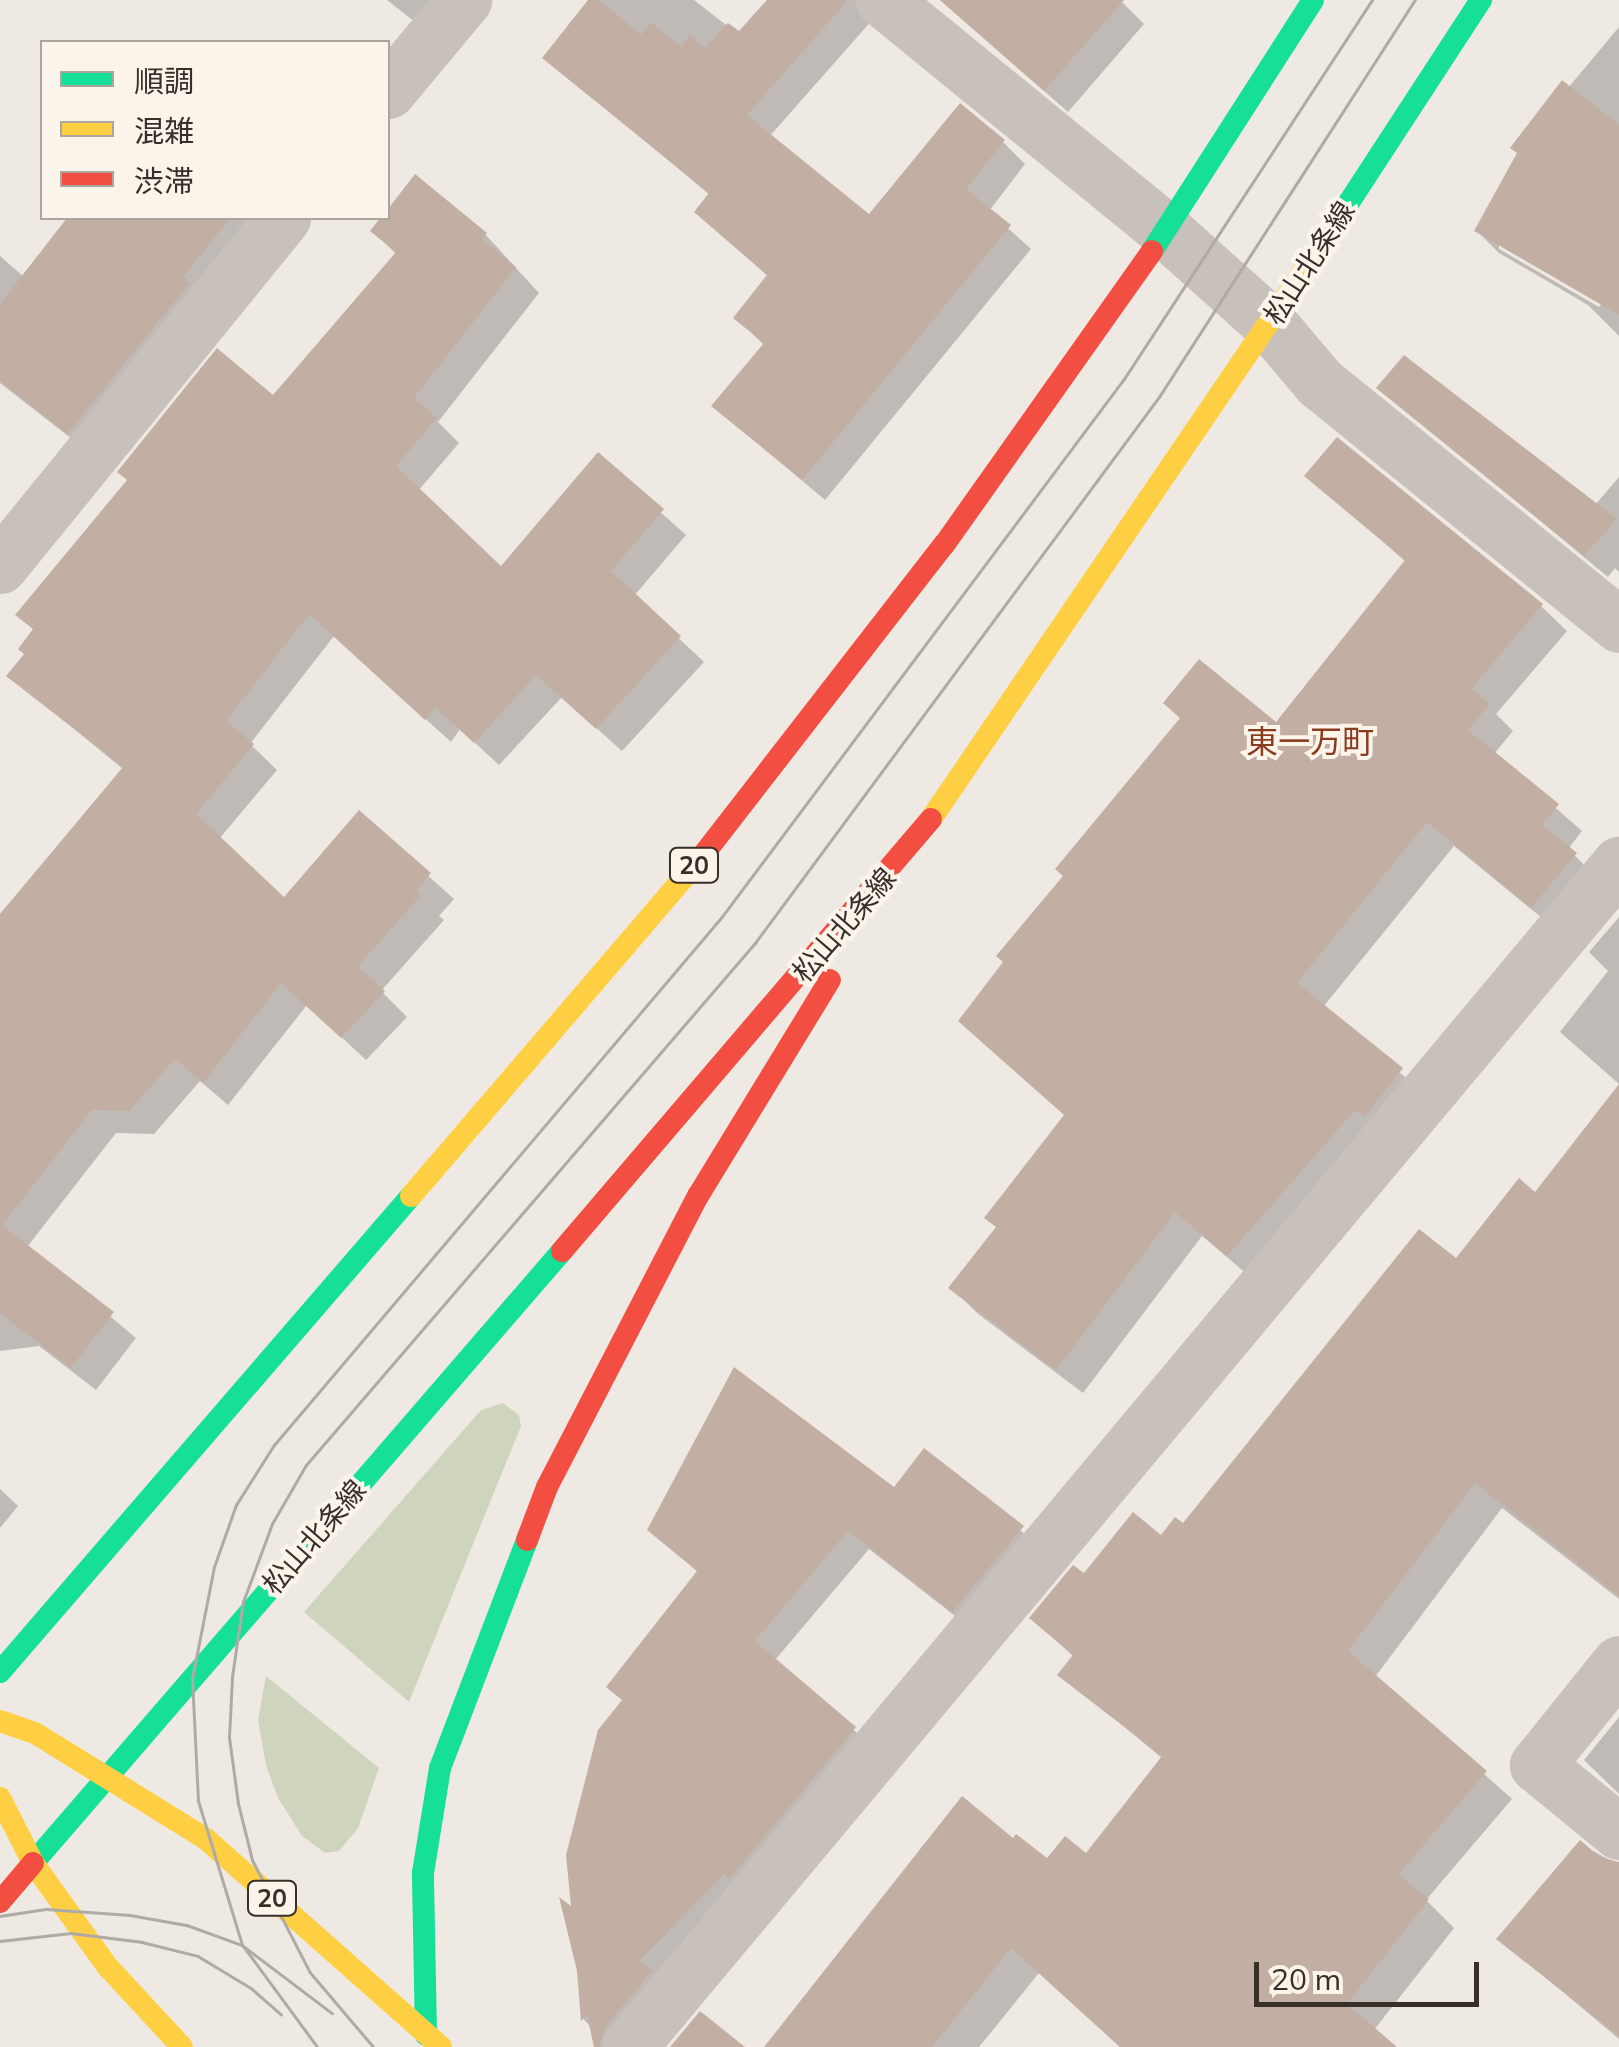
<!DOCTYPE html>
<meta charset="utf-8">
<style>
body{margin:0}
#map{position:relative;width:1619px;height:2047px;overflow:hidden;background:#efe9e3;font-family:Mulish,"Noto Sans JP",sans-serif}
div>[style]{position:absolute}
[style*='--x']{left:calc(var(--x)*1px);top:calc(var(--y)*1px);width:calc(var(--w)*1px);rotate:calc(var(--a)*1deg)}
.green>*{inset:0;background:#cfd4bc}
.shadow>*{inset:0;background:#0003}
.building>*{inset:0;background:#c3aea4}
.street>*{height:55px;margin:-27.5px;padding:0 27.5px;transform-origin:27.5px;border-radius:27.5px;background:#c8c1bb}
.fast>*{height:22px;margin:-11px;padding:0 11px;transform-origin:11px;border-radius:11px;background:#16e098}
.slow>*{height:22px;margin:-11px;padding:0 11px;transform-origin:11px;border-radius:11px;background:#ffcf43}
.jam>*{height:22px;margin:-11px;padding:0 11px;transform-origin:11px;border-radius:11px;background:#f24e42}
.tram>*{height:2.5px;margin:-1.25px;padding:0 1.25px;transform-origin:1.25px;border-radius:1.25px;background:#afaaa6}
span{translate:-50% -50%;white-space:nowrap;text-align:center;line-height:1.15;-webkit-text-stroke:8px #fbf4eb;paint-order:stroke}
.shield-label span{padding:2px 8px;background:#fbf4eb;border:2px solid;border-radius:8px;-webkit-text-stroke-width:0}
.shield-label{font-size:25px;color:#392f29;font-weight:700}
.street-label{font-size:28px;color:#392f29}
.quarter-label{font-size:32px;color:#8b3c1f}
.legend{position:absolute;left:40px;top:40px;width:350px;height:180px;box-sizing:border-box;background:#fbf4eb;border:2px solid #ada59d;margin:0;padding:12px 18px;list-style:none;font-size:30px;color:#392f29}
.legend li{display:flex;align-items:center;gap:20px;height:50px}
.legend b{width:50px;border:2px solid #ada59d}
.scale{position:absolute;left:1254px;top:1962px;width:225px;height:45px;box-sizing:border-box;border:5px solid #392f29;border-top:0;padding-left:12px;font-size:30px;line-height:35px;white-space:nowrap;color:#392f29;-webkit-text-stroke:8px #fbf4eb;paint-order:stroke}
</style>
<div id="map">
<div class="green">
<div style="clip-path:polygon(503px 1403px,519px 1415px,521px 1426px,409px 1702px,304px 1612px,481px 1410px)"></div>
<div style="clip-path:polygon(266px 1676px,379px 1768px,358px 1828px,339px 1851px,325px 1853px,302px 1836px,278px 1798px,266px 1765px,258px 1720px)"></div>
</div>
<div class="shadow">
<div style="clip-path:polygon(387px 0,461px 0,433px 36px)"></div>
<div style="clip-path:polygon(591px 0,694px 0,739px 35px,770px 0,883px 0,874px 18px,769px 137px,870px 217px,1003px 142px,1025px 164px,989px 211px,1031px 249px,825px 500px,714px 406px,765px 346px,736px 318px,769px 277px,697px 212px,711px 196px,546px 58px)"></div>
<div style="clip-path:polygon(940px 0,1120px 0,1144px 24px,1068px 112px)"></div>
<div style="clip-path:polygon(evenodd,1619px 27px,1619px 336px,1588px 305px,1499px 253px,1477px 231px,1568px 88px,1619px 27px,1499px 243px,1602px 303px,1599px 307px,1499px 249px,1499px 243px)"></div>
<div style="clip-path:polygon(416px 178px,485px 234px,539px 293px,438px 422px,459px 443px,418px 491px,501px 569px,598px 456px,686px 535px,634px 596px,704px 662px,622px 751px,562px 697px,499px 765px,460px 729px,451px 742px,334px 636px,250px 744px,277px 770px,219px 839px,284px 900px,359px 814px,454px 899px,439px 916px,444px 920px,381px 991px,407px 1017px,366px 1060px,307px 1005px,228px 1105px,200px 1081px,154px 1134px,116px 1133px,27px 1247px,136px 1338px,96px 1390px,39px 1346px,0 1351px,0 914px,124px 770px,10px 676px,26px 654px,35px 631px,18px 615px,273px 398px,397px 255px,373px 231px)"></div>
<div style="clip-path:polygon(70px 218px,267px 218px,90px 453px,0 383px,0 256px,24px 277px)"></div>
<div style="clip-path:polygon(1380px 388px,1595px 505px,1619px 477px,1619px 572px,1615px 568px,1608px 577px)"></div>
<div style="clip-path:polygon(1308px 476px,1541px 606px,1567px 631px,1496px 714px,1513px 731px,1494px 754px,1582px 831px,1568px 849px,1606px 886px,1564px 936px,1454px 846px,1323px 1007px,1426px 1095px,1254px 1280px,1202px 1236px,1083px 1393px,977px 1313px,952px 1288px,998px 1228px,1066px 1116px,1277px 726px,1406px 562px)"></div>
<div style="clip-path:polygon(1619px 917px,1619px 1084px,1560px 1032px,1608px 971px,1589px 952px)"></div>
<div style="clip-path:polygon(1619px 1088px,1619px 1599px,1502px 1508px,1375px 1677px,1512px 1799px,1426px 1900px,1454px 1928px,1374px 2030px,1393px 2047px,1120px 2047px,1039px 1973px,979px 2047px,767px 2047px,1013px 1841px,1048px 1862px,1087px 1856px,1163px 1759px,1061px 1674px,1074px 1657px,1032px 1618px,1084px 1576px,1183px 1527px,1456px 1262px,1536px 1195px)"></div>
<div style="clip-path:polygon(924px 1452px,1042px 1548px,973px 1630px,869px 1549px,775px 1660px,874px 1748px,625px 2047px,597px 2047px,593px 2029px,584px 2020px,574px 1912px,624px 1701px,699px 1573px,650px 1529px,894px 1490px)"></div>
<div style="clip-path:polygon(0 1489px,18px 1506px,0 1528px)"></div>
<div style="clip-path:polygon(1619px 1717px,1619px 1794px,1584px 1760px)"></div>
<div style="clip-path:polygon(1580px 1844px,1619px 1865px,1619px 2039px,1500px 1939px)"></div>
</div>
<div class="building">
<div style="clip-path:polygon(588px 0,599px 0,641px 35px,651px 22px,681px 47px,690px 35px,705px 48px,728px 23px,739px 31px,767px 0,848px 0,747px 115px,869px 214px,960px 103px,1005px 140px,966px 189px,1011px 225px,802px 480px,711px 406px,764px 343px,733px 318px,767px 275px,694px 212px,709px 193px,542px 58px)"></div>
<div style="clip-path:polygon(940px 0,1124px 0,1044px 91px)"></div>
<div style="clip-path:polygon(1562px 80px,1619px 125px,1619px 315px,1474px 231px,1517px 153px,1510px 148px)"></div>
<div style="clip-path:polygon(415px 174px,487px 233px,482px 239px,516px 267px,414px 398px,437px 418px,396px 466px,501px 566px,598px 452px,664px 509px,611px 571px,681px 636px,596px 729px,536px 675px,474px 743px,435px 707px,425px 720px,309px 614px,226px 721px,254px 744px,196px 814px,284px 897px,359px 810px,431px 873px,416px 891px,421px 895px,358px 966px,385px 991px,341px 1038px,281px 983px,203px 1083px,175px 1059px,129px 1111px,92px 1110px,2px 1225px,114px 1312px,71px 1368px,0 1313px,0 914px,123px 767px,6px 676px,24px 654px,18px 649px,33px 629px,15px 615px,127px 480px,117px 472px,217px 348px,273px 395px,396px 252px,370px 231px,380px 218px,388px 218px,388px 209px)"></div>
<div style="clip-path:polygon(67px 218px,230px 218px,183px 277px,190px 283px,67px 434px,0 381px,0 304px)"></div>
<div style="clip-path:polygon(1404px 355px,1617px 519px,1584px 556px,1376px 388px)"></div>
<div style="clip-path:polygon(1337px 437px,1543px 604px,1471px 689px,1490px 704px,1468px 730px,1559px 804px,1542px 825px,1577px 853px,1531px 908px,1427px 822px,1297px 983px,1403px 1068px,1364px 1117px,1355px 1110px,1227px 1256px,1175px 1212px,1056px 1370px,948px 1288px,996px 1227px,984px 1218px,1064px 1115px,958px 1021px,1003px 962px,996px 956px,1063px 876px,1055px 869px,1180px 718px,1163px 703px,1199px 659px,1276px 722px,1405px 560px,1304px 476px)"></div>
<div style="clip-path:polygon(1619px 1084px,1619px 1596px,1475px 1483px,1348px 1651px,1487px 1771px,1398px 1875px,1429px 1899px,1347px 2004px,1397px 2047px,1120px 2047px,1011px 1948px,932px 2047px,764px 2047px,962px 1796px,1013px 1838px,1016px 1834px,1047px 1858px,1065px 1836px,1086px 1853px,1162px 1756px,1057px 1675px,1073px 1655px,1029px 1618px,1073px 1565px,1084px 1573px,1133px 1512px,1161px 1535px,1175px 1517px,1183px 1523px,1419px 1229px,1456px 1258px,1519px 1178px,1535px 1192px)"></div>
<div style="clip-path:polygon(734px 1367px,894px 1487px,924px 1448px,1024px 1526px,952px 1612px,848px 1531px,755px 1641px,856px 1727px,729px 1879px,724px 1874px,639px 1961px,652px 1971px,605px 2027px,599px 2047px,594px 2047px,587px 2015px,581px 2021px,577px 1971px,559px 1897px,571px 1906px,566px 1855px,598px 1730px,622px 1700px,606px 1687px,697px 1571px,647px 1530px)"></div>
<div style="clip-path:polygon(1580px 1840px,1600px 1857px,1619px 1862px,1619px 2036px,1496px 1939px)"></div>
<div style="clip-path:polygon(700px 2011px,745px 2047px,670px 2047px)"></div>
</div>
<div class="street">
<div style="--x:883;--y:0;--w:365;--a:39.2"></div>
<div style="--x:1166;--y:231;--w:140;--a:41.8"></div>
<div style="--x:1270;--y:324;--w:76;--a:49.8"></div>
<div style="--x:1319;--y:382;--w:386;--a:39"></div>
<div style="--x:388;--y:91;--w:119;--a:-50.1"></div>
<div style="--x:0;--y:566;--w:449;--a:-50.9"></div>
<div style="--x:1619;--y:1663;--w:131;--a:128.8"></div>
<div style="--x:1537;--y:1765;--w:106;--a:39.3"></div>
<div style="--x:629;--y:2047;--w:1543;--a:-50.08"></div>
</div>
<div class="fast">
<div style="--x:1152;--y:251;--w:298;--a:-57.3"></div>
<div style="--x:1314;--y:256;--w:306;--a:-56.9"></div>
<div style="--x:0;--y:1672;--w:629;--a:-49.19"></div>
<div style="--x:33;--y:1863;--w:809;--a:-49.16"></div>
<div style="--x:426;--y:2035;--w:162;--a:-91.1"></div>
<div style="--x:423;--y:1873;--w:106;--a:-80.8"></div>
<div style="--x:440;--y:1768;--w:244;--a:-69.1"></div>
</div>
<div class="slow">
<div style="--x:931;--y:819;--w:681;--a:-55.77"></div>
<div style="--x:411;--y:1196;--w:444;--a:-49.4"></div>
<div style="--x:0;--y:1721;--w:37;--a:19"></div>
<div style="--x:35;--y:1733;--w:201;--a:31.8"></div>
<div style="--x:206;--y:1839;--w:314;--a:41.5"></div>
<div style="--x:0;--y:1798;--w:73;--a:63.1"></div>
<div style="--x:33;--y:1863;--w:127;--a:54.3"></div>
<div style="--x:107;--y:1966;--w:110;--a:47.2"></div>
</div>
<div class="jam">
<div style="--x:700;--y:859;--w:398;--a:-52.2"></div>
<div style="--x:944;--y:545;--w:360;--a:-54.7"></div>
<div style="--x:562;--y:1251;--w:568;--a:-49.5"></div>
<div style="--x:527;--y:1540;--w:57;--a:-69.3"></div>
<div style="--x:547;--y:1487;--w:328;--a:-62.6"></div>
<div style="--x:698;--y:1196;--w:253;--a:-58.6"></div>
<div style="--x:0;--y:1902;--w:51;--a:-49.8"></div>
</div>
<div class="tram">
<div style="--x:0;--y:1916;--w:47;--a:-8.7"></div>
<div style="--x:46;--y:1909;--w:84;--a:4.1"></div>
<div style="--x:130;--y:1915;--w:58;--a:10"></div>
<div style="--x:187;--y:1925;--w:59;--a:20"></div>
<div style="--x:242;--y:1945;--w:113;--a:37.1"></div>
<div style="--x:0;--y:1941;--w:71;--a:-6.4"></div>
<div style="--x:71;--y:1933;--w:72;--a:7.2"></div>
<div style="--x:142;--y:1942;--w:58;--a:14"></div>
<div style="--x:198;--y:1956;--w:62;--a:31.1"></div>
<div style="--x:251;--y:1988;--w:40;--a:41"></div>
<div style="--x:317;--y:2047;--w:127;--a:-126.3"></div>
<div style="--x:242;--y:1945;--w:151;--a:-107"></div>
<div style="--x:198;--y:1801;--w:122;--a:-92.8"></div>
<div style="--x:192;--y:1679;--w:114;--a:-78.9"></div>
<div style="--x:214;--y:1567;--w:66;--a:-70.5"></div>
<div style="--x:236;--y:1505;--w:71;--a:-57.7"></div>
<div style="--x:274;--y:1445;--w:691;--a:-49.7"></div>
<div style="--x:721;--y:918;--w:673;--a:-53.22"></div>
<div style="--x:1124;--y:379;--w:453;--a:-56.8"></div>
<div style="--x:373;--y:2047;--w:97;--a:-130.4"></div>
<div style="--x:310;--y:1973;--w:127;--a:-117.2"></div>
<div style="--x:252;--y:1860;--w:58;--a:-104"></div>
<div style="--x:238;--y:1804;--w:68;--a:-97.7"></div>
<div style="--x:229;--y:1737;--w:60;--a:-87.1"></div>
<div style="--x:232;--y:1677;--w:76;--a:-81.7"></div>
<div style="--x:243;--y:1602;--w:83;--a:-69.6"></div>
<div style="--x:272;--y:1524;--w:68;--a:-60"></div>
<div style="--x:306;--y:1465;--w:689;--a:-49.3"></div>
<div style="--x:755;--y:943;--w:679;--a:-53.5"></div>
<div style="--x:1159;--y:397;--w:472;--a:-57.2"></div>
</div>
<div class="shield-label">
<span style="left:694px;top:865px">20</span>
<span style="left:272px;top:1898px">20</span>
</div>
<div class="street-label">
<span style="left:1309px;top:263px;rotate:-57deg">松山北条線</span>
<span style="left:844px;top:925px;rotate:-49deg">松山北条線</span>
<span style="left:314px;top:1537px;rotate:-49deg">松山北条線</span>
</div>
<div class="quarter-label">
<span style="left:1310px;top:741px">東一万町</span>
</div>
<ul class="legend">
<li><b style="height:12px;background:#16e098"></b>順調</li>
<li><b style="height:12px;background:#ffcf43"></b>混雑</li>
<li><b style="height:12px;background:#f24e42"></b>渋滞</li>
</ul>
<div class="scale">20 m</div>
</div>
